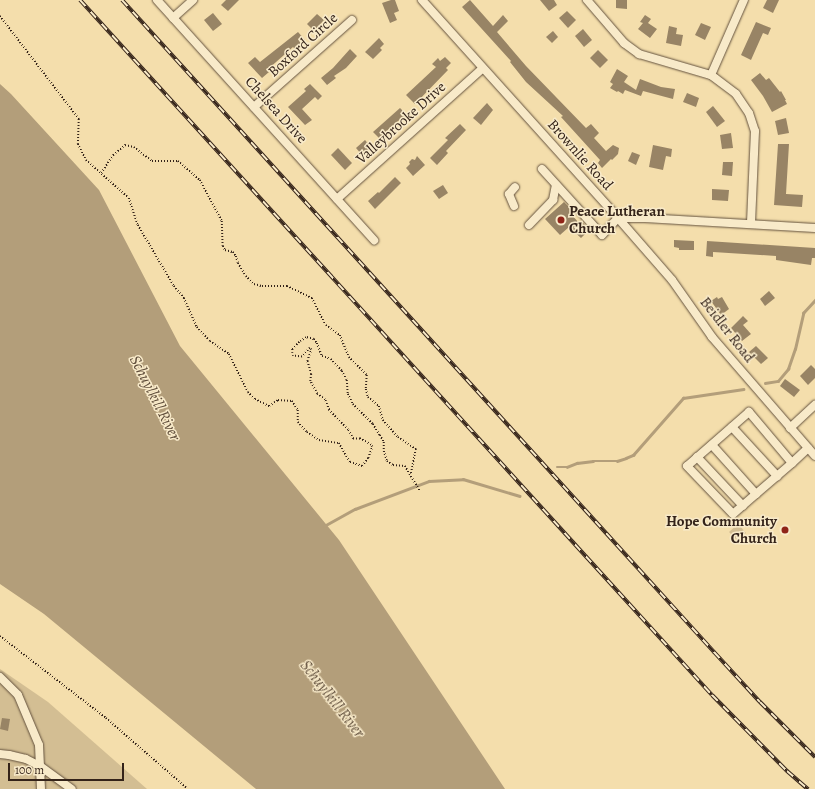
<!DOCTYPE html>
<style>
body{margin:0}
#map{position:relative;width:815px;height:789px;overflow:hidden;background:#f4deac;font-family:Alegreya,serif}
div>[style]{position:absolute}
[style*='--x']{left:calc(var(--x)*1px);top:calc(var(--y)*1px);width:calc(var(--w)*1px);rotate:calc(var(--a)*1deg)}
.green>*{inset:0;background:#d3be93}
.water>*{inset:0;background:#b39e7a}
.stream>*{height:2.5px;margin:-1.25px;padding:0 1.25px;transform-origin:1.25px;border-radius:1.25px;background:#b39e7a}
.building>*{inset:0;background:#988465}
.path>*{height:1.5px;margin-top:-0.75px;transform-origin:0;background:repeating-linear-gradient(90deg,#342319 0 1px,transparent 0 3px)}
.roads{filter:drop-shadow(0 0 1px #64523e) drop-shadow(0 0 1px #64523e)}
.minor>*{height:8px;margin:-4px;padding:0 4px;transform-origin:4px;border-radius:4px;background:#f8eac9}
.rail>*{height:4px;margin-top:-2px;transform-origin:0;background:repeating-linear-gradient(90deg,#f8eac9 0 8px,#342319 0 16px);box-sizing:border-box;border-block:1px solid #342319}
.dots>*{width:11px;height:11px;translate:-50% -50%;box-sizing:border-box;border:2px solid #f8eac9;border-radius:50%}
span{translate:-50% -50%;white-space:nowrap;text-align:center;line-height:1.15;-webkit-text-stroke:3px #f8eac9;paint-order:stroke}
.street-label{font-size:15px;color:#342319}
.poi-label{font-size:15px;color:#342319;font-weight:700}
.left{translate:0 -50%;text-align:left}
.right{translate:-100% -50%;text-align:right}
.water-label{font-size:16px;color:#604e3b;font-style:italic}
.scale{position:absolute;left:8px;top:763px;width:116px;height:18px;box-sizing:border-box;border:2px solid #342319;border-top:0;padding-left:5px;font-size:12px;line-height:14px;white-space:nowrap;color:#342319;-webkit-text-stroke:3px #f8eac9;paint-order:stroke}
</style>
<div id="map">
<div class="green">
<div style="clip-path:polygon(738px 524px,746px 533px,737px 540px,729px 532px)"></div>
<div style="clip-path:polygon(0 669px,48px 702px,147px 789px,0 789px)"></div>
</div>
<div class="water">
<div style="clip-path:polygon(0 84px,11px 94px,99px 190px,180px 346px,339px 540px,505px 789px,256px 789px,44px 614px,0 584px)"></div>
</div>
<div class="stream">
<div style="--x:765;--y:383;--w:13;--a:-9"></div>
<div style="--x:778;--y:381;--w:16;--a:-50"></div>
<div style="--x:788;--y:369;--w:21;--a:-71"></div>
<div style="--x:795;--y:349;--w:37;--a:-77"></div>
<div style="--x:803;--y:313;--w:18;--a:-47"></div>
<div style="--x:557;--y:467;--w:10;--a:0"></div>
<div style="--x:567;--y:467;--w:11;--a:-22"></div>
<div style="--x:577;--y:463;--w:16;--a:-7"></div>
<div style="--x:593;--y:461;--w:24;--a:0"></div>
<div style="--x:617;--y:461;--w:9;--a:-18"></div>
<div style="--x:626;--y:458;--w:8;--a:-23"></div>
<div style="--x:633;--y:455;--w:76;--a:-48.7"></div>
<div style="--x:683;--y:398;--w:61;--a:-8.5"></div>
<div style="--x:324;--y:526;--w:35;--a:-29"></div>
<div style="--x:355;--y:509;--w:79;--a:-20.7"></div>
<div style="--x:429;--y:481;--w:34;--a:-3"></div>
<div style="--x:463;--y:479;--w:59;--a:16.6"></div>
</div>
<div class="building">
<div style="clip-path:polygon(226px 0,239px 0,228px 11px,221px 5px)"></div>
<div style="clip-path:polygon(391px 0,395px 0,399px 11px,394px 13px,397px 20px,390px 23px,382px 3px)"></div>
<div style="clip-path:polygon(470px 0,493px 26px,503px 15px,508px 21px,497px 32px,526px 66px,586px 128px,591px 124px,599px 133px,594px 138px,606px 151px,613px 145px,619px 148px,618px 154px,612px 160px,611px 159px,602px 168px,598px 163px,600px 160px,561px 117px,563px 116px,526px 82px,510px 62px,511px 61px,462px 7px)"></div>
<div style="clip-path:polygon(540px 0,554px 0,557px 5px,549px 11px)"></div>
<div style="clip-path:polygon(616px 0,627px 0,627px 9px,616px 8px)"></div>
<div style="clip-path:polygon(767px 0,779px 0,773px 13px,763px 8px)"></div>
<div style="clip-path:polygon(567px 11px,576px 20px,568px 28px,559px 18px)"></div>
<div style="clip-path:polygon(213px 13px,222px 24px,213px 31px,204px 20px)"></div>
<div style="clip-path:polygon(317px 14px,324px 20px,314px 31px,307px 24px)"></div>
<div style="clip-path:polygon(645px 15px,651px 19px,648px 23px,657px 29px,650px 38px,638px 29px,643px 23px,640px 22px)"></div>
<div style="clip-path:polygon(756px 22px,771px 28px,768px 35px,763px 33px,751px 60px,741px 55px)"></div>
<div style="clip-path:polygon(701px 23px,711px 27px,705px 40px,695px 35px)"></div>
<div style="clip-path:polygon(669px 26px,677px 28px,676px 34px,683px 35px,681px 46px,666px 43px)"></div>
<div style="clip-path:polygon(583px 29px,592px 40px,584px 47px,575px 36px)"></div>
<div style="clip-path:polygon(553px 31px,558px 37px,552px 43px,546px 37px)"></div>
<div style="clip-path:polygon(298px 32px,305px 40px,295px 49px,293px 47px,267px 70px,269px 72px,262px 78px,248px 63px,255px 57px,260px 62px)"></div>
<div style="clip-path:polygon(379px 38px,384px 44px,380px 48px,382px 50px,373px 59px,365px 52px)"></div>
<div style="clip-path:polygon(350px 49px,357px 56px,346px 68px,334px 76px,336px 78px,327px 85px,321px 78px,333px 68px)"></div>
<div style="clip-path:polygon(598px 50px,608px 60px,600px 68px,590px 58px)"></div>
<div style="clip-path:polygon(445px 57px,451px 63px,446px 68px,448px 70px,415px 104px,406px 95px,436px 67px,432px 64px,438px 58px,440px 61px)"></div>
<div style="clip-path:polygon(617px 69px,628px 76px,624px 82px,636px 90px,640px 79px,661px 87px,675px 89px,673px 99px,643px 91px,641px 96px,625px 90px,623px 94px,618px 91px,617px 92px,610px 88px,613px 84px,610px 82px)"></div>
<div style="clip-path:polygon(760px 73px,766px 80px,769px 78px,780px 92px,781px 91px,786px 100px,785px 100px,787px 104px,772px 112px,763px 96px,751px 80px)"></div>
<div style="clip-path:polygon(310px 84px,322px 96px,318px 100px,315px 97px,302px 109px,312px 120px,305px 125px,288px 107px,306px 91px,304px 89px)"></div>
<div style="clip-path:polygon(687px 93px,699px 98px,696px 107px,683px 102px)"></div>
<div style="clip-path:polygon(487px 103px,493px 110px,481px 125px,473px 118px)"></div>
<div style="clip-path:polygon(713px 106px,725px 121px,717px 127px,706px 112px)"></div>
<div style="clip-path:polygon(400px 108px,406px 114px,379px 138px,373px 132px)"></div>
<div style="clip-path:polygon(786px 118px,789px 133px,778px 135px,775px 121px)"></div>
<div style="clip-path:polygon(460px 124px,466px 130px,446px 151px,448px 153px,437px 165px,430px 158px,448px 140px,445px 138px)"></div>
<div style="clip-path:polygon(731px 133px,733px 148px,722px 149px,720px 135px)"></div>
<div style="clip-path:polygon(365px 140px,371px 147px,362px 155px,356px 148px)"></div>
<div style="clip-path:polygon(778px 144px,789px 144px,786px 194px,803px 195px,802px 207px,774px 205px)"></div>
<div style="clip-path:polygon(653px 145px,672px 149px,671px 157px,666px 156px,663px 170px,649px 167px)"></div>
<div style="clip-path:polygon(338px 148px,352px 163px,345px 170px,331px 155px)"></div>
<div style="clip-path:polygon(632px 152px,640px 155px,636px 165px,628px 161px)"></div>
<div style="clip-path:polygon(417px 156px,425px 165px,413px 176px,406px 168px,410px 164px,409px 162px,412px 159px,415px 160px)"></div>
<div style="clip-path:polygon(723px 162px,733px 162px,732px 176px,722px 175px)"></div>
<div style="clip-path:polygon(395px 177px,401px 183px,375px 209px,368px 201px,378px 192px,379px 193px)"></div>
<div style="clip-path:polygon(443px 185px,448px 193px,439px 199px,433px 191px)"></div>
<div style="clip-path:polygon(712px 189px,729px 190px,728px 201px,712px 200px)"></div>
<div style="clip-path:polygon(564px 202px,574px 212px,571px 214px,579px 223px,581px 221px,586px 226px,583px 229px,586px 233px,581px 238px,569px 227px,560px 235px,545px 219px)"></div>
<div style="clip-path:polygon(674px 240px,694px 241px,694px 250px,679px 250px,679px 248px,674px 247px)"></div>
<div style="clip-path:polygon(707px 241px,815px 248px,815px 258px,812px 258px,811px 265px,776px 260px,776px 256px,713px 252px,713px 257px,706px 256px)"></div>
<div style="clip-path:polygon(769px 291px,775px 298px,765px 306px,760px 299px)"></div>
<div style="clip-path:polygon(717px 297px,718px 299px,722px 297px,729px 309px,721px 315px,711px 301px)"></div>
<div style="clip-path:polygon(743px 316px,748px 321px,743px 325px,751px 334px,742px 341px,731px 328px)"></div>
<div style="clip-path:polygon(756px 346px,768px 358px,761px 364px,749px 352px)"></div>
<div style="clip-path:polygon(811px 365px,815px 369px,815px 378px,808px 385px,800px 376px)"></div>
<div style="clip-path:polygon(785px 379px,800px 390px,794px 397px,780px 386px)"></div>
<div style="clip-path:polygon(2px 718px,10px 719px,8px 731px,0 729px)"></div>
</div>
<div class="path">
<div style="--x:0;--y:16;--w:130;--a:52.5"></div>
<div style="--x:79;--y:119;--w:25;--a:92"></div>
<div style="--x:78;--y:144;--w:18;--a:63"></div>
<div style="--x:86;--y:160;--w:57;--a:41.5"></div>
<div style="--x:129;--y:198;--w:28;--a:72"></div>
<div style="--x:138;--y:225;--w:71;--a:59.5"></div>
<div style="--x:174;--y:286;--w:16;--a:50"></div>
<div style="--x:184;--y:298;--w:32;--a:66"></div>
<div style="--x:197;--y:327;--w:19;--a:47"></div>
<div style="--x:210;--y:341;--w:23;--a:34"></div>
<div style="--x:229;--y:354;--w:42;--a:63.4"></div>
<div style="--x:248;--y:392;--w:10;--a:45"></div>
<div style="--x:255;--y:399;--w:16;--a:27"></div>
<div style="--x:269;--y:406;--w:11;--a:-34"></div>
<div style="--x:278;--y:400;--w:14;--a:4"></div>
<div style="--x:292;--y:401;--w:11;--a:56"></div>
<div style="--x:298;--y:410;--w:12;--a:90"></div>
<div style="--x:298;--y:422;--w:13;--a:48"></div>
<div style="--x:307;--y:432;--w:14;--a:34"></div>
<div style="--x:319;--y:440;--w:20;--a:9"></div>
<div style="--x:339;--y:443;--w:22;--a:60"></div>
<div style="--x:350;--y:462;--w:13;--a:18"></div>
<div style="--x:362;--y:466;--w:10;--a:-53"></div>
<div style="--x:368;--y:458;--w:12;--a:-70"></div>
<div style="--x:372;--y:447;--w:2;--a:-117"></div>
<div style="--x:371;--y:445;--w:13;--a:-151"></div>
<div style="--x:360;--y:439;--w:7;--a:180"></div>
<div style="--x:353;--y:439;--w:10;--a:-119"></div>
<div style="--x:348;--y:430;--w:28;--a:-134"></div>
<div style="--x:329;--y:410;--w:11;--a:-112"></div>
<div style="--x:325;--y:400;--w:10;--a:-143"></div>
<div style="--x:317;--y:394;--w:15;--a:-118"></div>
<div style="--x:310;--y:381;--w:7;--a:-82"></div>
<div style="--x:311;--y:374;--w:14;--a:-107"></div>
<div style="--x:307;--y:361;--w:12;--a:-70"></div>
<div style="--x:311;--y:350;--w:2;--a:-117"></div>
<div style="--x:310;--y:348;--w:12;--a:132"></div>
<div style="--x:302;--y:357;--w:9;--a:-174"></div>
<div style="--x:293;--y:356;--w:3;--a:-108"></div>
<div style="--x:292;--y:353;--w:4;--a:-90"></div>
<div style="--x:292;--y:349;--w:11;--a:-45"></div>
<div style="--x:300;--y:341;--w:8;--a:-30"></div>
<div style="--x:307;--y:337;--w:7;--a:16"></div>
<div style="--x:314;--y:339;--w:5;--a:53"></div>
<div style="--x:317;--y:343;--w:14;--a:69"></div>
<div style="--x:322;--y:356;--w:9;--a:18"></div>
<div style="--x:331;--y:359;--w:16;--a:47"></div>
<div style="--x:342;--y:371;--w:10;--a:61"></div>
<div style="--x:347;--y:380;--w:14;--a:86"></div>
<div style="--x:348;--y:394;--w:11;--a:63"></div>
<div style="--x:353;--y:404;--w:28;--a:45"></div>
<div style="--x:373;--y:424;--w:13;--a:58"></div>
<div style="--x:380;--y:435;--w:8;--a:60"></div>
<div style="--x:384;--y:442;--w:9;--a:90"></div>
<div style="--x:384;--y:451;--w:10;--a:73"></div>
<div style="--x:387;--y:461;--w:7;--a:34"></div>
<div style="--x:393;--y:465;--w:12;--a:5"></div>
<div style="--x:405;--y:466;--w:29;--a:59"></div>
<div style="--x:101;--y:173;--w:22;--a:-56"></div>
<div style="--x:113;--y:155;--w:16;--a:-40"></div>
<div style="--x:125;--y:145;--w:9;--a:13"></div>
<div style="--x:134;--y:147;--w:23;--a:38"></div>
<div style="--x:152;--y:161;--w:26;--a:0"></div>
<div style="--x:178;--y:161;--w:29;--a:41"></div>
<div style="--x:200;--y:180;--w:47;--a:61.8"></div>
<div style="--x:222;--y:221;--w:25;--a:88"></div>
<div style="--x:223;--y:246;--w:4;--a:63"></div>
<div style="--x:225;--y:250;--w:8;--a:14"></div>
<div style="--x:233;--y:252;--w:5;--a:53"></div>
<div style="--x:236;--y:256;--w:7;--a:74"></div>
<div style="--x:238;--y:263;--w:15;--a:58"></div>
<div style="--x:246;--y:276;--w:11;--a:45"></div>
<div style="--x:254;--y:284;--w:8;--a:14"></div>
<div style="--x:262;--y:286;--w:25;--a:0"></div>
<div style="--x:287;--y:286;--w:28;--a:26"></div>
<div style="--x:312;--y:298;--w:30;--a:63"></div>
<div style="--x:326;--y:325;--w:17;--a:36"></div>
<div style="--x:340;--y:335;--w:24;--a:68"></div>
<div style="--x:349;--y:357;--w:25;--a:45"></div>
<div style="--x:367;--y:375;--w:14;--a:94"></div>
<div style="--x:366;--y:389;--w:8;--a:76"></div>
<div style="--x:368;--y:397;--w:14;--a:39"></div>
<div style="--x:379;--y:406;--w:15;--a:74"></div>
<div style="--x:383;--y:420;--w:23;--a:49"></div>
<div style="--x:398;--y:437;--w:22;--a:34"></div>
<div style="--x:416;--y:449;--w:26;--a:101"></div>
<div style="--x:0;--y:636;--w:134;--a:37.7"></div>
<div style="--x:106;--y:718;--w:108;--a:40.9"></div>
</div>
<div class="roads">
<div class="minor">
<div style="--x:157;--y:0;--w:324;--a:47.9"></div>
<div style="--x:422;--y:0;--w:293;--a:48"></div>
<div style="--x:618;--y:218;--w:27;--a:0"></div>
<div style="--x:645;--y:218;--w:170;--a:3.4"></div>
<div style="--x:587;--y:0;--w:57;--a:49.3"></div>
<div style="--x:624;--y:43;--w:19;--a:36"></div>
<div style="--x:639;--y:54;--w:75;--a:16.3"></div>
<div style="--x:711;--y:75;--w:31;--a:37"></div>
<div style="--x:736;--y:94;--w:23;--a:56"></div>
<div style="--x:749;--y:113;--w:19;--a:72"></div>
<div style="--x:755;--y:131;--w:92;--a:92.5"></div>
<div style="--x:173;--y:18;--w:27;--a:-42"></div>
<div style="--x:711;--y:75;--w:82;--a:-66.3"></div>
<div style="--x:254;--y:107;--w:131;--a:-41.6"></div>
<div style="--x:542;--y:169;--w:89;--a:47.7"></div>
<div style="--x:602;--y:235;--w:23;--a:-47"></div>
<div style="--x:618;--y:218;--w:82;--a:48.9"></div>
<div style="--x:672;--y:280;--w:70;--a:54.9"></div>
<div style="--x:712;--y:337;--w:157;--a:49.1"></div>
<div style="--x:337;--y:199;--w:195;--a:-41.9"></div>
<div style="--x:514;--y:206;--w:13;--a:-113"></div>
<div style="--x:509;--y:194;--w:9;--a:-49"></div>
<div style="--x:529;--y:225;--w:35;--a:-46"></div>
<div style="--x:553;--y:200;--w:15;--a:-79"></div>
<div style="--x:732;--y:427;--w:67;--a:47.4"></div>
<div style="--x:790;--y:428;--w:34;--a:-43"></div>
<div style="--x:712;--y:445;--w:66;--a:48.1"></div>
<div style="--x:697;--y:457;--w:67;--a:46.8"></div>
<div style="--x:792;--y:463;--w:67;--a:-130.1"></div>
<div style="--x:749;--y:412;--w:82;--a:138.9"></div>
<div style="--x:687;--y:466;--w:66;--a:46.2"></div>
<div style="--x:733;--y:514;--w:30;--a:-41"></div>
<div style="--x:756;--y:494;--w:48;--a:-40.7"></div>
<div style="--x:792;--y:463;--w:22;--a:-43"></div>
<div style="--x:0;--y:677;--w:25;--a:45"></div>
<div style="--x:18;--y:695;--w:54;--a:67.2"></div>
<div style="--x:39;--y:745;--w:44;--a:87.4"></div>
<div style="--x:0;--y:754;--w:9;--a:6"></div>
<div style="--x:9;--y:755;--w:17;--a:13"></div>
<div style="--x:26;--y:759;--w:16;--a:27"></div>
<div style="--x:40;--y:766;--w:39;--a:36"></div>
</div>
</div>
<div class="rail">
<div style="--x:80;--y:0;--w:939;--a:47.72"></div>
<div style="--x:712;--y:695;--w:107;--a:45.4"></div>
<div style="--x:787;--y:771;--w:28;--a:41"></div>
<div style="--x:122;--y:0;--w:881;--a:47.76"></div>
<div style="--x:714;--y:652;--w:68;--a:47.4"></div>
<div style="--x:760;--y:702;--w:78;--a:45"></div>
</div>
<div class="dots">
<div style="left:561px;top:220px;background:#8f2418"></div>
<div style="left:785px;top:530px;background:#8f2418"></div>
</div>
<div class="street-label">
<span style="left:303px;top:45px;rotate:-42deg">Boxford Circle</span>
<span style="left:276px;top:110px;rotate:48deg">Chelsea Drive</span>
<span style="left:401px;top:123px;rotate:-42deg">Valleybrooke Drive</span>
<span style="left:580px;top:155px;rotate:48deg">Brownlie Road</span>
<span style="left:727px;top:330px;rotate:52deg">Beidler Road</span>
</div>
<div class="poi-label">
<span class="left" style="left:569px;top:220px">Peace Lutheran<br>Church</span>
<span class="right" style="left:777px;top:530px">Hope Community<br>Church</span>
</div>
<div class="water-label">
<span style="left:155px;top:398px;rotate:63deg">Schuylkill River</span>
<span style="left:332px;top:699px;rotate:52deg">Schuylkill River</span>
</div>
<div class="scale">100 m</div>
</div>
